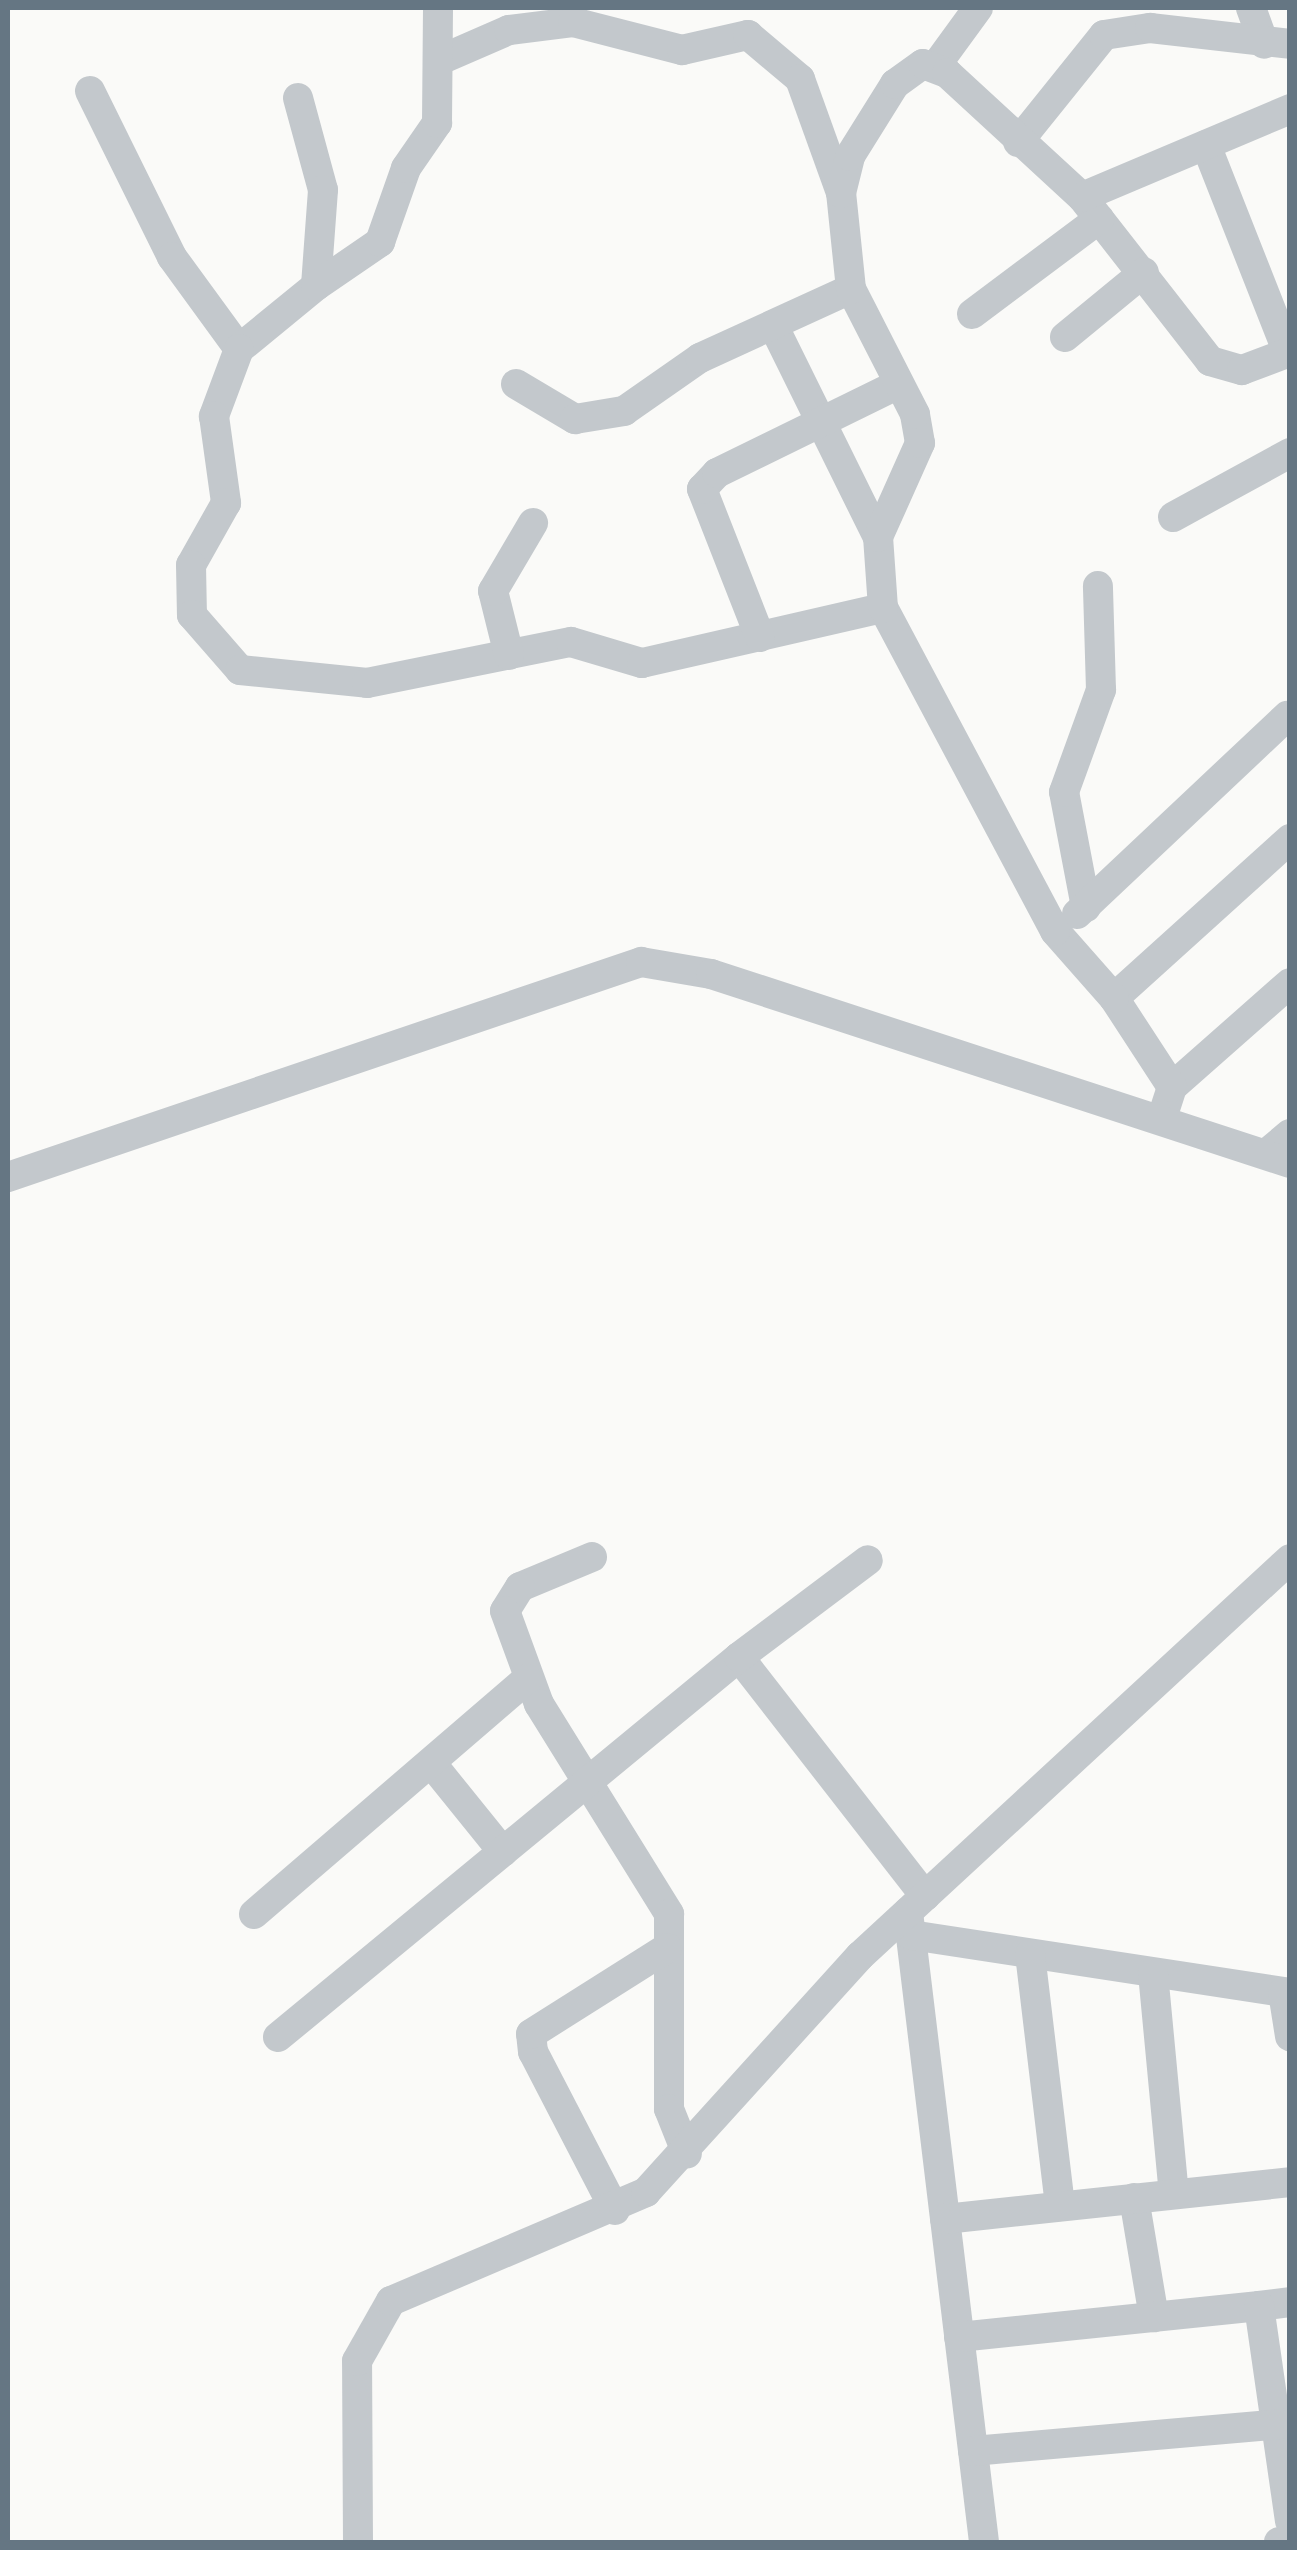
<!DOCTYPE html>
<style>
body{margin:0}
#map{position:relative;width:1297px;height:2550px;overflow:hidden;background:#fafaf8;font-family:Helvetica,sans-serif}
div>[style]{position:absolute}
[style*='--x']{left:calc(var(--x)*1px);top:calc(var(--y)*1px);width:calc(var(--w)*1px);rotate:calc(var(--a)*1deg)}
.minor>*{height:30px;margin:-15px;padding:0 15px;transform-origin:15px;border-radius:15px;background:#c3c8cc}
span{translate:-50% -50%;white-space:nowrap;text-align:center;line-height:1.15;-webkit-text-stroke:10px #fff;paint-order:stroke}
.frame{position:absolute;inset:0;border:10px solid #657683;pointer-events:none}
</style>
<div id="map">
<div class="minor">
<div style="--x:1251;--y:8;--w:38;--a:70"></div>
<div style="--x:440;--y:60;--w:75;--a:-23.5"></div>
<div style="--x:509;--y:30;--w:64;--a:-7.1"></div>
<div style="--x:573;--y:22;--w:113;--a:14.4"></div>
<div style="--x:682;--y:50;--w:68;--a:-12.8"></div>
<div style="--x:748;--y:35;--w:68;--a:40.2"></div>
<div style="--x:800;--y:79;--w:118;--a:70.2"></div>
<div style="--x:935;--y:67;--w:73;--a:-53.9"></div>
<div style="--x:90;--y:91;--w:185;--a:63.7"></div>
<div style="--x:172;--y:257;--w:114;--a:53.9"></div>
<div style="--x:298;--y:98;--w:95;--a:74.8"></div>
<div style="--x:323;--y:190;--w:96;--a:94.2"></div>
<div style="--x:316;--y:286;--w:99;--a:140.7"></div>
<div style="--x:239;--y:349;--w:72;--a:110.5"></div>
<div style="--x:214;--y:416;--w:88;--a:82.1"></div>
<div style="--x:226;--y:503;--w:71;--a:119.4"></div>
<div style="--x:191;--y:565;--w:50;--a:88.9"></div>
<div style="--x:192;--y:615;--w:73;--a:48.9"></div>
<div style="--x:240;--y:670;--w:128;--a:5.8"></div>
<div style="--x:367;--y:683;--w:208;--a:-11.4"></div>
<div style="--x:571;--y:642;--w:74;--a:16.5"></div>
<div style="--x:642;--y:663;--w:247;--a:-12.9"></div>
<div style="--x:1018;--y:142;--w:137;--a:-51.2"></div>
<div style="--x:1104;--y:35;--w:47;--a:-8.7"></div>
<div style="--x:1150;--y:28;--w:141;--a:6.5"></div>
<div style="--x:1206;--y:145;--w:224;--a:68.5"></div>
<div style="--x:1082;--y:197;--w:208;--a:52"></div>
<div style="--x:1210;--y:361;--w:33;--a:16"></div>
<div style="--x:1242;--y:370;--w:51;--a:-20.6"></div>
<div style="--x:316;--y:286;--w:78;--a:-34.5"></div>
<div style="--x:380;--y:242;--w:78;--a:-70.6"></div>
<div style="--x:406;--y:168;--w:55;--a:-55.4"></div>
<div style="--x:437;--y:123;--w:115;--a:-89.5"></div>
<div style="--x:972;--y:314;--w:159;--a:-36.8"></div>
<div style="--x:773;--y:325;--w:237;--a:63.7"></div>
<div style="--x:1065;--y:337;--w:102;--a:-39.4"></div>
<div style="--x:516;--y:384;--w:69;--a:30.7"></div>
<div style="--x:575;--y:419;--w:50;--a:-9.3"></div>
<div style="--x:624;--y:411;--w:93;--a:-34.9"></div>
<div style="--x:700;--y:358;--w:166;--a:-24.6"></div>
<div style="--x:1173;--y:517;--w:133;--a:-28.7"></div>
<div style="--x:760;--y:637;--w:159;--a:-111.4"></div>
<div style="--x:702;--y:489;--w:22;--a:-47"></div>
<div style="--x:717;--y:473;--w:200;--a:-26.1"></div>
<div style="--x:509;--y:655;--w:66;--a:-104"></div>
<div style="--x:493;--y:591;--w:79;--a:-59.5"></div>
<div style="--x:1086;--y:907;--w:117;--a:-100.8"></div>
<div style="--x:1064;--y:792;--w:109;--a:-70.1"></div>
<div style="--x:1101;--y:690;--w:104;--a:-91.7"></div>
<div style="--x:1077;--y:914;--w:289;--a:-43.3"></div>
<div style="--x:1114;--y:998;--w:237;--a:-42.1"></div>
<div style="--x:1172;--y:1087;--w:157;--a:-41.4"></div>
<div style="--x:1162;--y:1118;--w:33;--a:-72"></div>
<div style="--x:1172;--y:1087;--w:106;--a:-123.1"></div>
<div style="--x:1114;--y:998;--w:89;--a:-131.4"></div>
<div style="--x:1055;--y:931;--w:366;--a:-118"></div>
<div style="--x:883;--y:608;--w:71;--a:-94"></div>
<div style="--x:878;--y:537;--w:103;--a:-65.9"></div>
<div style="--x:920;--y:443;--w:29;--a:-100"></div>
<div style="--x:915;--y:414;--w:140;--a:-117.1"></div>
<div style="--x:851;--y:289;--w:97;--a:-95.9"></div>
<div style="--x:841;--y:193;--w:38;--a:-76"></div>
<div style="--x:850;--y:156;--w:85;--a:-58"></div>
<div style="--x:895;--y:84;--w:34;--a:-36"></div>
<div style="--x:923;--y:64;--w:26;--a:21"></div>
<div style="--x:947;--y:73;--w:183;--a:42.6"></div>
<div style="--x:1082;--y:197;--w:226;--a:-22.9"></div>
<div style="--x:1266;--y:1154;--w:31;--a:-40"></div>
<div style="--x:8;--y:1177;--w:669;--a:-18.76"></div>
<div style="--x:641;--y:962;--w:71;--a:9.7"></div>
<div style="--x:711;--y:974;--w:609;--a:18.08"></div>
<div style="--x:592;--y:1557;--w:78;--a:157.4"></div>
<div style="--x:520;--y:1587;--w:28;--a:122"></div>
<div style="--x:505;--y:1611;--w:99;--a:69.9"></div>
<div style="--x:539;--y:1704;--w:247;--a:58.2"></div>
<div style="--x:669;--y:1914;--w:195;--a:90"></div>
<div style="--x:669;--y:2109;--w:48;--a:68.2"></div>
<div style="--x:739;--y:1657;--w:303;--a:52.1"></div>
<div style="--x:432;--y:1764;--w:113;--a:51.1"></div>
<div style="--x:908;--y:1912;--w:635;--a:83.12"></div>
<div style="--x:254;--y:1914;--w:360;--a:-40.7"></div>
<div style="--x:911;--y:1935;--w:376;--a:8.7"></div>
<div style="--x:1283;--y:1992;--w:45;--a:81"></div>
<div style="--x:1030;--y:1954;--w:254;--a:83.2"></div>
<div style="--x:1153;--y:1973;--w:222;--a:84.6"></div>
<div style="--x:278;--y:2037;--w:597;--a:-39.5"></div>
<div style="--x:739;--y:1657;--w:161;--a:-36.9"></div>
<div style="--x:1134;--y:2198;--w:121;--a:80.5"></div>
<div style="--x:615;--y:2210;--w:178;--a:-117.4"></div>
<div style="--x:533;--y:2052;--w:18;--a:-96"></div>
<div style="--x:531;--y:2034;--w:161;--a:-32.3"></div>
<div style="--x:945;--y:2219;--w:347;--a:-6.1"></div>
<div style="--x:1259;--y:2306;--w:31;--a:-7"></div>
<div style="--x:959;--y:2337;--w:302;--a:-5.9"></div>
<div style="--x:1259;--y:2306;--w:217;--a:81.8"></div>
<div style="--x:973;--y:2451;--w:318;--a:-5"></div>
<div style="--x:358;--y:2542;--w:181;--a:-90.3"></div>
<div style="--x:357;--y:2361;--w:69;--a:-60.5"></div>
<div style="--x:391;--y:2301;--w:277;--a:-23.1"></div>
<div style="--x:646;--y:2192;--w:319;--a:-47.8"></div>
<div style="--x:860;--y:1956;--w:585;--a:-42.71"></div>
<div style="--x:1279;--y:2542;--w:11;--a:-5"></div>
</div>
<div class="frame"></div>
</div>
